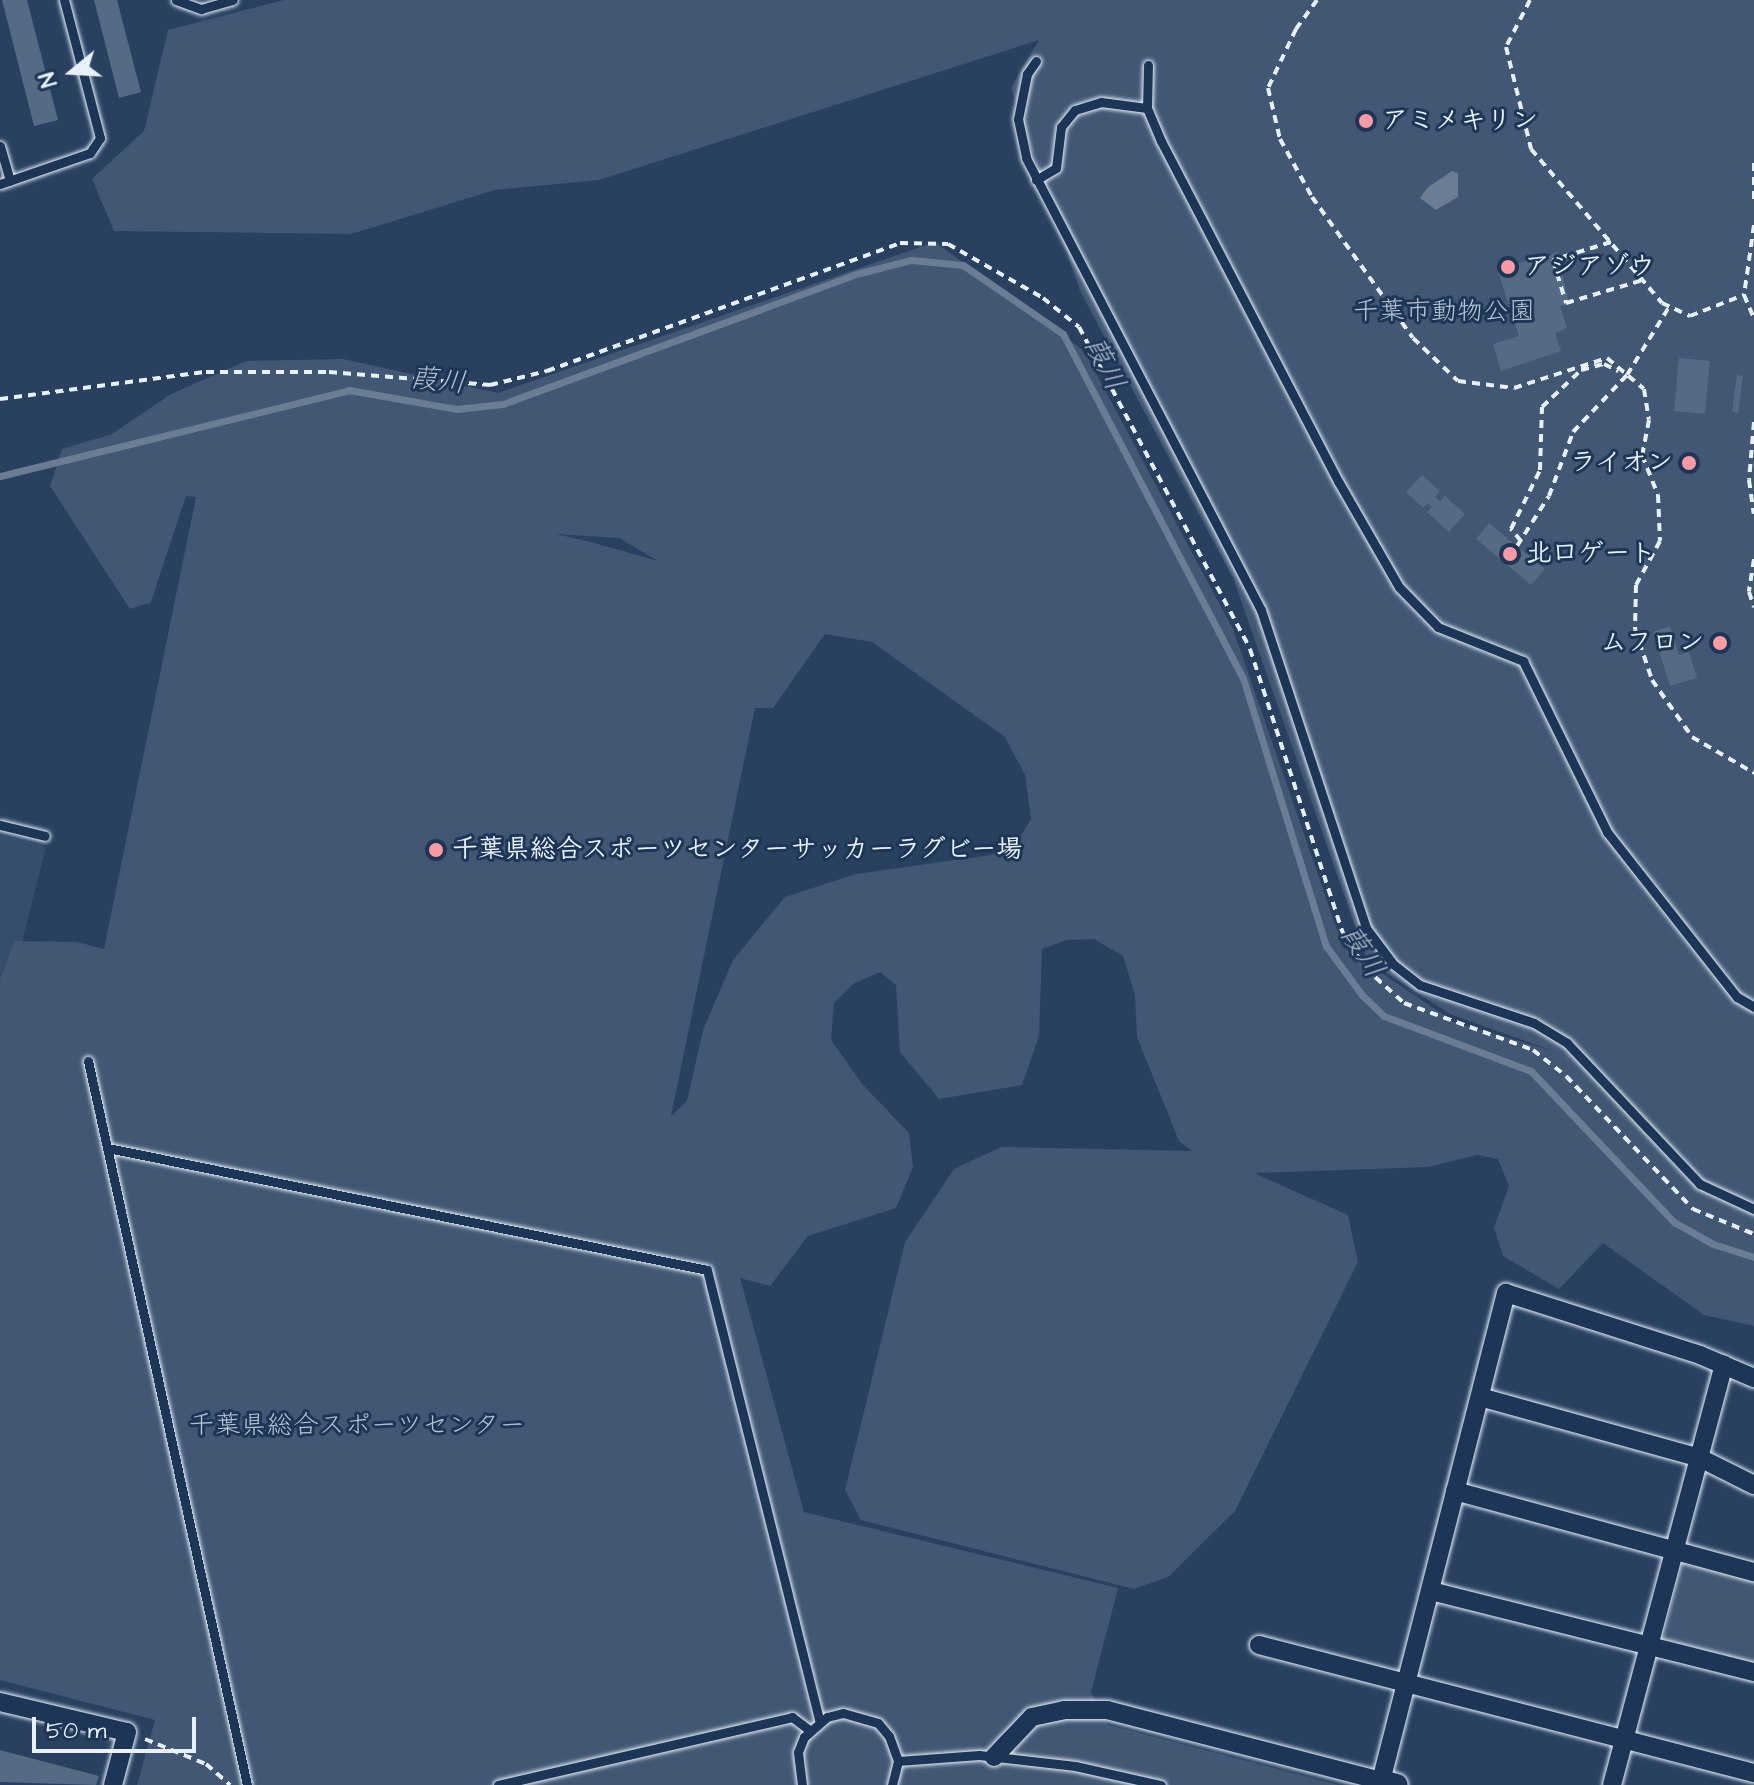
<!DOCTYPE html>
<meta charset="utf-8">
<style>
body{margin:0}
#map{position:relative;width:1754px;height:1785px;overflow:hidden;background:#294061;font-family:"Architects Daughter","Klee One",sans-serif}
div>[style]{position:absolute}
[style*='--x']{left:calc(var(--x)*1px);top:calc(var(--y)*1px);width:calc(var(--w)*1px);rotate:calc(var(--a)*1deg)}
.built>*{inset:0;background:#364d6b}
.green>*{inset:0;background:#415774}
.water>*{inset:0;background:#6b7c95}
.stream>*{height:7px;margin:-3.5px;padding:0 3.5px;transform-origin:3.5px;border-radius:3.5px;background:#6b7c95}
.building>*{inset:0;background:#556a83}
.path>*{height:4px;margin-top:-2px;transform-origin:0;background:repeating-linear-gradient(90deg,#e8f1f8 0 8px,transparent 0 14px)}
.roads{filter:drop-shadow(0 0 2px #e8f1f8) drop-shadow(0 0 2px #e8f1f8)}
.service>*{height:9px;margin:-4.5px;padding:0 4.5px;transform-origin:4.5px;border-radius:4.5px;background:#1d3557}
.minor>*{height:18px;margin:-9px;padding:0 9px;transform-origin:9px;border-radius:9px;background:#1d3557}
.tertiary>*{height:22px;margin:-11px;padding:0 11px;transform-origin:11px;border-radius:11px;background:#1d3557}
.dots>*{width:22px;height:22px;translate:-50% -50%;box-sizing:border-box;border:4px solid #1d3557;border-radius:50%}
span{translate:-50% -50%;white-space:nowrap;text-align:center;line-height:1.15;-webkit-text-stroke:6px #1d3557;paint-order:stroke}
.poi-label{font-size:26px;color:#e8f1f8;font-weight:700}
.left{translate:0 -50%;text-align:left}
.right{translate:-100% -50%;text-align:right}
.park-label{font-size:26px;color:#b6c3d0}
.water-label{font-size:28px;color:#b6c2d0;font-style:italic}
.north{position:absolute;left:32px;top:32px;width:80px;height:80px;-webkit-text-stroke:6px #1d3557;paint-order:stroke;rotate:252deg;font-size:22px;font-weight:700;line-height:32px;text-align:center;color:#e8f1f8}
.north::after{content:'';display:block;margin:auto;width:28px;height:36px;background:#e8f1f8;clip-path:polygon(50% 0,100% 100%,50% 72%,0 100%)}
.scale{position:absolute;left:32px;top:1717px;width:164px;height:36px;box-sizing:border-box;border:4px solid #e8f1f8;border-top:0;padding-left:10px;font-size:24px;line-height:28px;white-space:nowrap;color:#e8f1f8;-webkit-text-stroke:6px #1d3557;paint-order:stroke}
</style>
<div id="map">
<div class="built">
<div style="clip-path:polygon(0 835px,46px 847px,0 1030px)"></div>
</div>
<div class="green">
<div style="clip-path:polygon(evenodd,284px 0,1754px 0,1754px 1326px,1704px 1315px,1603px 1243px,1559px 1289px,1503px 1256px,1494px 1228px,1509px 1186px,1498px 1159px,1477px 1155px,1428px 1167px,1254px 1173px,1348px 1215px,1358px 1262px,1235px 1511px,1168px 1577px,1134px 1589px,861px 1520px,845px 1490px,905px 1242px,954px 1169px,1001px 1147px,1192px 1151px,1179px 1141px,1137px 1037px,1135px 995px,1123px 956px,1094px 939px,1067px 940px,1042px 949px,1039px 1036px,1022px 1085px,939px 1099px,900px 1052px,896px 985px,880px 972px,853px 984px,834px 1003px,831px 1040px,863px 1085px,909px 1133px,913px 1167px,896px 1208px,808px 1236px,770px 1286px,740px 1278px,804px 1512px,1118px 1588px,1091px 1692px,1108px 1725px,1338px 1785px,137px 1785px,155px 1720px,0 1680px,0 980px,14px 941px,77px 942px,104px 949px,196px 497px,186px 496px,151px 602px,130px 609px,50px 486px,62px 449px,112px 434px,171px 394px,246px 361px,343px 359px,498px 393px,935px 242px,1084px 351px,1233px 629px,1343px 947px,1454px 1022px,1553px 1051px,1450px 1014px,1367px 960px,1233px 578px,1080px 291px,1011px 88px,1039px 40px,599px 180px,495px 190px,351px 234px,114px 231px,92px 179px,144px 131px,168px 30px,284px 0,555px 534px,619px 538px,658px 561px,587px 541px,555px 534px,284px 0,825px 634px,872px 642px,1005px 737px,1025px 775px,1031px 819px,1017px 842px,991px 855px,856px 874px,785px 897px,733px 960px,703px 1030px,687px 1101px,671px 1116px,755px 708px,773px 708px,825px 634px)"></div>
<div style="clip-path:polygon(1683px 1561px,1754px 1580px,1754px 1663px,1663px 1639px)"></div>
</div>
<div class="water">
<div style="clip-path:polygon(1452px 171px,1458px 173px,1458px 197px,1436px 210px,1420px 198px,1428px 187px)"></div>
</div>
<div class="stream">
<div style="--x:0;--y:476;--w:359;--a:-13.8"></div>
<div style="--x:349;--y:390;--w:110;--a:10"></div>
<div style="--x:457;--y:409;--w:46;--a:-6.2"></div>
<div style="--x:503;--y:404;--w:380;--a:-20.2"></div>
<div style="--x:860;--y:273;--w:53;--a:-14.3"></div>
<div style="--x:911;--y:260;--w:52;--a:5.5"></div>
<div style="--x:963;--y:265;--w:121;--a:34.6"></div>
<div style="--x:1063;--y:334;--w:388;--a:62.4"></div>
<div style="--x:1243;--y:678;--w:281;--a:72.8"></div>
<div style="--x:1326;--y:946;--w:61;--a:53.7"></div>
<div style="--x:1362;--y:995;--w:30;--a:44"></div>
<div style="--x:1384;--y:1016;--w:157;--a:20.5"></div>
<div style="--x:1531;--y:1071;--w:208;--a:46.6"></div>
<div style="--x:1674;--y:1222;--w:45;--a:29.4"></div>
<div style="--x:1713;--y:1244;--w:43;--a:17.6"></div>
</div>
<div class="building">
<div style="clip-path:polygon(2px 0,27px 0,58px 120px,34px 126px)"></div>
<div style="clip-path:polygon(94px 0,117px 0,141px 92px,119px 98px)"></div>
<div style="clip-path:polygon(1558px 252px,1569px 304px,1560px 306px,1567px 328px,1555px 333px,1561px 351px,1501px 371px,1493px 344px,1519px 336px,1497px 269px)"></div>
<div style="clip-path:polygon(1679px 358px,1710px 361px,1705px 414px,1674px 411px)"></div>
<div style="clip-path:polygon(1737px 375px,1743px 376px,1738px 413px,1732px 412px)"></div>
<div style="clip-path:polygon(1422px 475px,1440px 491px,1435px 497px,1440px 501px,1445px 496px,1465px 514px,1449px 532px,1427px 512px,1432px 507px,1428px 503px,1423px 508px,1406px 492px)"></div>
<div style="clip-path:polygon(1489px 523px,1545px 569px,1531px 585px,1476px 539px)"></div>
<div style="clip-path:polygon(1670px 626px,1679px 655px,1689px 652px,1697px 678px,1670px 686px,1653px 632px)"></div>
<div style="clip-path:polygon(0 1750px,99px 1776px,96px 1785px,0 1782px)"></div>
</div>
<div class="path">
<div style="--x:1317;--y:0;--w:36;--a:126"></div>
<div style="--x:1296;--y:29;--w:65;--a:115.4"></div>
<div style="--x:1268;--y:88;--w:52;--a:76.8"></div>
<div style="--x:1280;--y:139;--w:66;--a:61.1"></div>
<div style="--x:1312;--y:197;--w:173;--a:54.4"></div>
<div style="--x:1413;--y:338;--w:62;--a:43.7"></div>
<div style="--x:1458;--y:381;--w:56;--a:7.1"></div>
<div style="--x:1514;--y:388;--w:98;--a:-17.9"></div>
<div style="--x:1607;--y:358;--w:48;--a:40"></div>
<div style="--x:1644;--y:389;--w:31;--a:81"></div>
<div style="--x:1649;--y:420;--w:36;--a:101"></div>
<div style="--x:1642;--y:455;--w:43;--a:68.2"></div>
<div style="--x:1658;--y:495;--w:46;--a:87.5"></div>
<div style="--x:1660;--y:541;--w:50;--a:118.6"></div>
<div style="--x:1636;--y:585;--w:44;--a:91.3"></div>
<div style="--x:1635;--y:629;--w:54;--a:71.6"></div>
<div style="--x:1652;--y:680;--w:70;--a:54.9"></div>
<div style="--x:1692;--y:737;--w:72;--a:30.1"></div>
<div style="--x:1530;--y:0;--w:53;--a:117.1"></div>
<div style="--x:1506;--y:47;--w:105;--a:76.2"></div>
<div style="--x:1531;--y:149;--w:202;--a:49.6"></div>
<div style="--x:1662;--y:303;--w:31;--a:25"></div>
<div style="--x:1690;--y:316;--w:58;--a:-21.3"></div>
<div style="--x:1754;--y:163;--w:42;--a:90"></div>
<div style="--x:1754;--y:225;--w:71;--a:98.1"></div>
<div style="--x:1744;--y:295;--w:26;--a:67"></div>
<div style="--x:1611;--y:242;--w:61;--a:162.8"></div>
<div style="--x:1553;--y:260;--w:45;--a:73.2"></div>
<div style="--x:1566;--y:303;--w:80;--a:-16.6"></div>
<div style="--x:0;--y:399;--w:208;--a:-7.5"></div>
<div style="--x:206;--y:372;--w:123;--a:0"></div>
<div style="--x:329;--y:372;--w:162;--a:4.6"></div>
<div style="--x:490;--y:385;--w:59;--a:-13.8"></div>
<div style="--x:547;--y:371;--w:375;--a:-19.9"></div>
<div style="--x:900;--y:243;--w:48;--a:1.2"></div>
<div style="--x:948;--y:244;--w:109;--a:29.6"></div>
<div style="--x:1043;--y:298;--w:46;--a:38.9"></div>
<div style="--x:1079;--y:327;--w:365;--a:62"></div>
<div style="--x:1250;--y:649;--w:297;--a:71.9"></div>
<div style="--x:1342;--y:931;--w:44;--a:58.1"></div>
<div style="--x:1365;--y:968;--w:52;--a:41.9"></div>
<div style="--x:1404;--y:1003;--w:137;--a:20"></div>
<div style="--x:1533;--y:1050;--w:42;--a:38.2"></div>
<div style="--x:1566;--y:1076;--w:184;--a:46.3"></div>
<div style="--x:1693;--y:1209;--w:66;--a:22.3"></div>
<div style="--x:1754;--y:422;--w:58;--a:94.9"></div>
<div style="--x:1749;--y:480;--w:34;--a:82"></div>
<div style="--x:1521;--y:541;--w:16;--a:-130"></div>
<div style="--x:1511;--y:529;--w:66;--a:-63.8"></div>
<div style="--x:1540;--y:470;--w:63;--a:-88.2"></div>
<div style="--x:1542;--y:407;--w:54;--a:-43.5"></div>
<div style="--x:1581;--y:370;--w:24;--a:-15"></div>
<div style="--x:1604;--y:364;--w:16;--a:27"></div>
<div style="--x:1517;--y:546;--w:59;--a:-57.4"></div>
<div style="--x:1549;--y:496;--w:68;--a:-69.4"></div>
<div style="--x:1573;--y:432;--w:79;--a:-46.5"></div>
<div style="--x:1627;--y:375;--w:80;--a:-58.3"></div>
<div style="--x:1754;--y:559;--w:33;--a:99"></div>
<div style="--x:1749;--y:592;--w:16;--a:72"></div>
<div style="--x:145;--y:1739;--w:66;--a:22.3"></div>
<div style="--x:206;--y:1764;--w:32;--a:41"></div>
</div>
<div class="roads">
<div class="service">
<div style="--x:176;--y:0;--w:27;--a:20"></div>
<div style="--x:201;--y:9;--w:33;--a:-16"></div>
<div style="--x:1036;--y:61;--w:16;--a:125"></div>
<div style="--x:1027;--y:74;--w:46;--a:101.3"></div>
<div style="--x:1018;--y:119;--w:40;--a:78"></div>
<div style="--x:1026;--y:158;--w:509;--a:62.53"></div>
<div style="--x:1261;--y:610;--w:335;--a:71.7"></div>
<div style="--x:1366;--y:928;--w:45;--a:53.1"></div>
<div style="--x:1393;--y:964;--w:34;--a:38"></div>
<div style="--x:1420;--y:985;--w:120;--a:18.4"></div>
<div style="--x:1534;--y:1023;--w:39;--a:31"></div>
<div style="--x:1567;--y:1043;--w:194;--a:46.7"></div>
<div style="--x:1700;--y:1184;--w:60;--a:24.8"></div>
<div style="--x:1148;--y:65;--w:43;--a:91.3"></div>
<div style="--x:1147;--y:108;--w:36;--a:67"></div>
<div style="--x:1161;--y:141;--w:383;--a:62.5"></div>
<div style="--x:1338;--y:481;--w:122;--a:60.1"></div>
<div style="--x:1399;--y:587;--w:56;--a:45.7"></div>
<div style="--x:1438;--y:627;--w:92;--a:21.8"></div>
<div style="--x:1523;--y:661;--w:191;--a:63.8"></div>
<div style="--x:1607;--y:832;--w:210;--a:51.8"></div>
<div style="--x:1737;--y:997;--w:20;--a:30"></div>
<div style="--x:0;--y:146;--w:36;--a:74"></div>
<div style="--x:1036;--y:180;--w:23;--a:-31"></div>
<div style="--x:1056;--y:168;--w:41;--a:-83"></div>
<div style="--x:1061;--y:127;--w:22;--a:-51"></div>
<div style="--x:1075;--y:110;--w:27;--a:-17"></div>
<div style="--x:1101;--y:102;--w:46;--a:7.4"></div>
<div style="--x:0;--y:184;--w:95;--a:-19"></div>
<div style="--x:90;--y:153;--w:18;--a:-56"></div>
<div style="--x:100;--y:138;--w:143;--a:-104.6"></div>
<div style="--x:0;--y:825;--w:46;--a:13.7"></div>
<div style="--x:88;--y:1061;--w:741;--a:77.61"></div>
<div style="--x:108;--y:1148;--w:611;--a:11.51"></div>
<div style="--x:707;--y:1270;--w:466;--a:76"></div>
<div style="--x:898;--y:1761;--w:81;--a:-4.2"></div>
<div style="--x:979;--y:1755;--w:97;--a:6.5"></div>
<div style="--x:1075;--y:1766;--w:88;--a:12.5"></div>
<div style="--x:498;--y:1785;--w:302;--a:-13"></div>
<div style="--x:792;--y:1717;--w:21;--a:37"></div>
<div style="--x:802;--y:1785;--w:33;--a:-97"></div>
<div style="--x:798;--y:1752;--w:16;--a:-68"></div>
<div style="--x:804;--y:1737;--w:30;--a:-41"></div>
<div style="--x:827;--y:1717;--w:16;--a:-14"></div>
<div style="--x:843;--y:1713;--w:36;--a:16"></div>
<div style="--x:878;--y:1723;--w:17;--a:50"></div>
<div style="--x:889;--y:1736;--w:27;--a:70"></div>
<div style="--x:898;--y:1761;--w:25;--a:104"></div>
</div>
<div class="minor">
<div style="--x:1480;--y:1397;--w:228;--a:15.5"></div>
<div style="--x:1700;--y:1458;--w:60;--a:26.6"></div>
<div style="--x:1455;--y:1491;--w:310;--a:15.2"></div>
<div style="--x:1431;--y:1591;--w:333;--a:14.1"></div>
<div style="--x:1259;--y:1645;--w:511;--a:14.5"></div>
<div style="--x:0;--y:1702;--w:130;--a:13.3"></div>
<div style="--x:127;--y:1732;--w:55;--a:104.8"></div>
<div style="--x:994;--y:1757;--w:55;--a:-46.5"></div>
<div style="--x:1032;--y:1717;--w:33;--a:-12"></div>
<div style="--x:1064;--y:1710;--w:43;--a:0"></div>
<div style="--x:1107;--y:1710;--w:283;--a:14.5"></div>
<div style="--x:1381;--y:1781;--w:504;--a:-75.63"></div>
<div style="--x:1506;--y:1293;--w:204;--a:17.7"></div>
<div style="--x:1700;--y:1355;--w:59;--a:23.1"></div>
<div style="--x:1612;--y:1785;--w:435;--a:-75.1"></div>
</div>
<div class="tertiary">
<div style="--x:1381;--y:1781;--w:16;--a:14"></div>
</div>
</div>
<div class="dots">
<div style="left:1366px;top:121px;background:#ff9aa2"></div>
<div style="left:1508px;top:267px;background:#ff9aa2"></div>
<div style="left:1689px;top:463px;background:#ff9aa2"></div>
<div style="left:1510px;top:554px;background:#ff9aa2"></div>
<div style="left:1720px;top:643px;background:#ff9aa2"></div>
<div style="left:436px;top:850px;background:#ff9aa2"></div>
</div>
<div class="poi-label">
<span class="left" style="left:1382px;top:121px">アミメキリン</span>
<span class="left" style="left:1524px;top:267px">アジアゾウ</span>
<span class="right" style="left:1673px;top:463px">ライオン</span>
<span class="left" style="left:1526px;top:554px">北口ゲート</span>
<span class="right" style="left:1704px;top:643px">ムフロン</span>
<span class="left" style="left:452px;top:850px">千葉県総合スポーツセンターサッカーラグビー場</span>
</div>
<div class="park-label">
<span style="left:1444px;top:312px">千葉市動物公園</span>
<span style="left:357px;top:1426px">千葉県総合スポーツセンター</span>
</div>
<div class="water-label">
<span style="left:1104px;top:364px;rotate:63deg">葭川</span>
<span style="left:438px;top:381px;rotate:6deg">葭川</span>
<span style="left:1362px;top:952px;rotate:57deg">葭川</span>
</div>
<div class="north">N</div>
<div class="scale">50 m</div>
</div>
